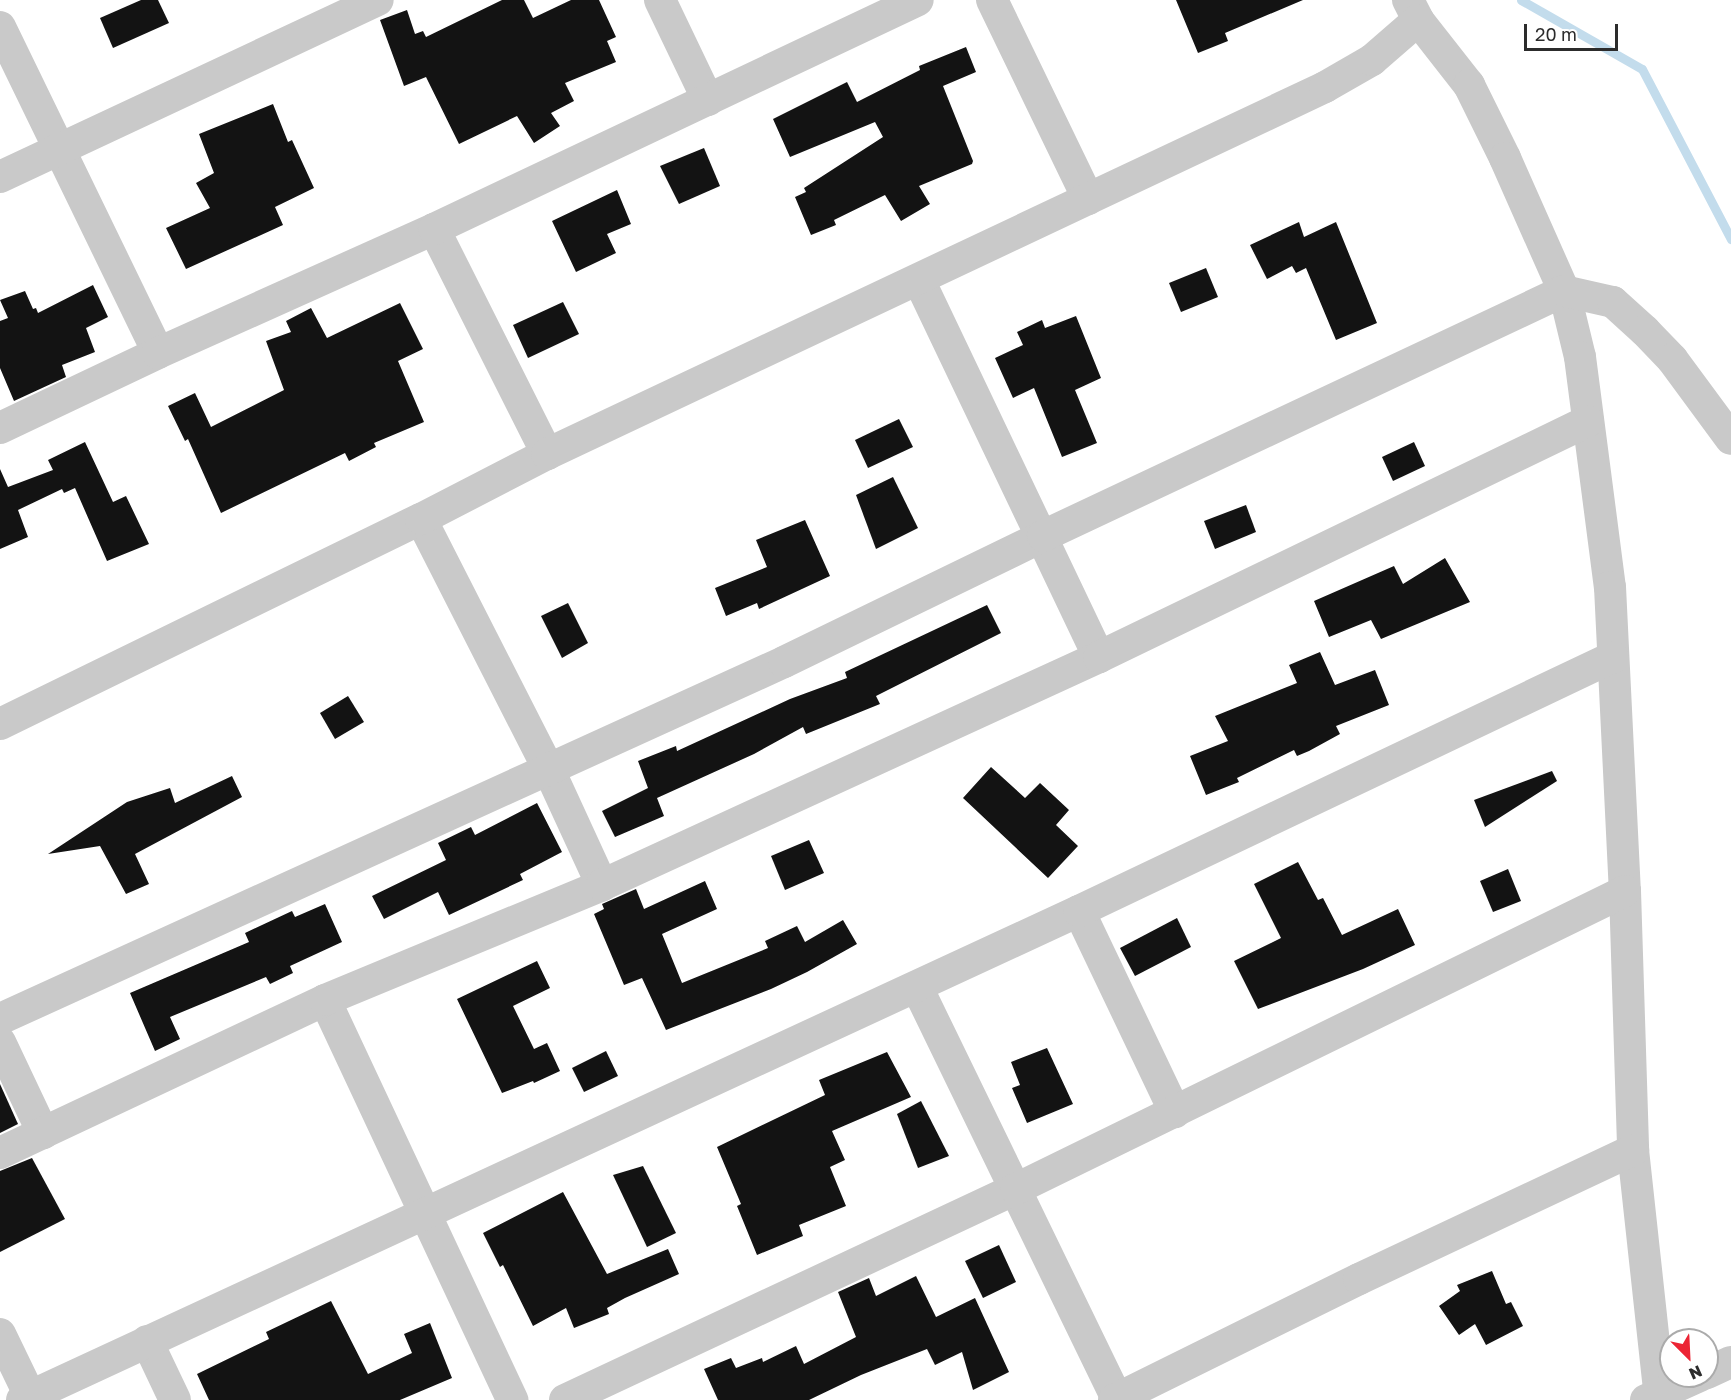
<!DOCTYPE html>
<style>
body{margin:0}
#map{position:relative;width:1731px;height:1400px;overflow:hidden;background:#fff;font-family:"Golos Text",sans-serif}
div>[style]{position:absolute}
[style*='--x']{left:calc(var(--x)*1px);top:calc(var(--y)*1px);width:calc(var(--w)*1px);rotate:calc(var(--a)*1deg)}
.stream>*{height:9px;margin:-4.5px;padding:0 4.5px;transform-origin:4.5px;border-radius:4.5px;background:#c3dcec}
.building>*{inset:0;background:#131313}
.minor>*{height:32px;margin:-16px;padding:0 16px;transform-origin:16px;border-radius:16px;background:#c9c9c9}
span{translate:-50% -50%;white-space:nowrap;text-align:center;line-height:1.15;-webkit-text-stroke:6px #fff;paint-order:stroke}
.north{position:absolute;left:1659px;top:1328px;width:60px;height:60px;box-sizing:border-box;background:#fff;border:2px solid #ababab;border-radius:50%;rotate:156deg;font-size:16px;font-weight:700;line-height:24px;text-align:center;color:#2c2c2c}
.north::after{content:'';display:block;margin:auto;width:21px;height:27px;background:#ec2434;clip-path:polygon(50% 0,100% 100%,50% 72%,0 100%)}
.scale{position:absolute;left:1524px;top:24px;width:94px;height:27px;box-sizing:border-box;border:3px solid #2c2c2c;border-top:0;padding-left:8px;font-size:18px;line-height:21px;white-space:nowrap;color:#2c2c2c;-webkit-text-stroke:4px #fff;paint-order:stroke}
</style>
<div id="map">
<div class="stream">
<div style="--x:1521;--y:0;--w:139;--a:29.7"></div>
<div style="--x:1642;--y:69;--w:192;--a:62.4"></div>
</div>
<div class="building">
<div style="clip-path:polygon(141px 0,158px 0,169px 23px,113px 48px,100px 18px)"></div>
<div style="clip-path:polygon(502px 0,524px 0,533px 18px,571px 0,599px 0,616px 37px,607px 41px,616px 62px,565px 83px,574px 101px,551px 113px,560px 126px,534px 143px,517px 116px,459px 144px,426px 77px,404px 86px,380px 20px,407px 10px,415px 34px,423px 31px,426px 37px)"></div>
<div style="clip-path:polygon(1176px 0,1303px 0,1225px 33px,1228px 41px,1198px 53px)"></div>
<div style="clip-path:polygon(966px 47px,976px 72px,943px 86px,973px 161px,972px 164px,919px 186px,930px 204px,901px 221px,885px 195px,834px 220px,836px 225px,811px 235px,795px 197px,806px 192px,804px 188px,883px 137px,875px 122px,790px 157px,773px 119px,847px 82px,857px 102px,920px 70px,919px 66px)"></div>
<div style="clip-path:polygon(273px 104px,288px 142px,292px 140px,314px 188px,275px 207px,283px 225px,186px 269px,166px 228px,210px 208px,196px 183px,214px 173px,199px 134px)"></div>
<div style="clip-path:polygon(704px 148px,720px 186px,679px 204px,660px 166px)"></div>
<div style="clip-path:polygon(617px 190px,631px 224px,607px 234px,616px 253px,576px 272px,552px 221px)"></div>
<div style="clip-path:polygon(1299px 222px,1304px 237px,1336px 222px,1377px 323px,1336px 340px,1306px 268px,1296px 273px,1292px 266px,1267px 279px,1250px 245px)"></div>
<div style="clip-path:polygon(1206px 268px,1218px 297px,1181px 312px,1169px 283px)"></div>
<div style="clip-path:polygon(93px 285px,108px 317px,86px 328px,95px 352px,62px 365px,66px 377px,14px 401px,0 368px,0 321px,8px 318px,0 300px,25px 291px,33px 309px,36px 308px,38px 313px)"></div>
<div style="clip-path:polygon(563px 302px,579px 334px,528px 358px,513px 325px)"></div>
<div style="clip-path:polygon(400px 303px,423px 349px,398px 361px,424px 422px,374px 443px,376px 447px,349px 461px,345px 453px,221px 513px,188px 439px,185px 441px,168px 406px,195px 393px,211px 427px,284px 390px,266px 341px,291px 332px,286px 321px,311px 308px,327px 338px)"></div>
<div style="clip-path:polygon(1076px 316px,1101px 378px,1075px 390px,1097px 443px,1062px 457px,1034px 388px,1013px 398px,995px 358px,1023px 345px,1017px 332px,1042px 320px,1045px 328px)"></div>
<div style="clip-path:polygon(899px 419px,913px 447px,868px 468px,855px 440px)"></div>
<div style="clip-path:polygon(85px 442px,113px 502px,126px 496px,149px 544px,107px 561px,75px 488px,64px 493px,62px 489px,18px 510px,28px 537px,0 549px,0 469px,8px 487px,53px 470px,48px 460px)"></div>
<div style="clip-path:polygon(1414px 442px,1425px 466px,1393px 481px,1382px 457px)"></div>
<div style="clip-path:polygon(893px 477px,918px 528px,876px 549px,856px 495px)"></div>
<div style="clip-path:polygon(1246px 505px,1256px 532px,1215px 549px,1204px 521px)"></div>
<div style="clip-path:polygon(805px 520px,830px 576px,759px 609px,757px 603px,726px 616px,715px 588px,767px 567px,756px 540px)"></div>
<div style="clip-path:polygon(1445px 558px,1470px 602px,1381px 639px,1371px 620px,1329px 637px,1314px 601px,1394px 566px,1403px 584px)"></div>
<div style="clip-path:polygon(568px 603px,588px 643px,562px 658px,541px 616px)"></div>
<div style="clip-path:polygon(987px 605px,1001px 633px,876px 696px,880px 704px,806px 734px,803px 727px,754px 754px,657px 798px,664px 816px,615px 837px,602px 811px,648px 788px,638px 761px,676px 746px,677px 751px,790px 699px,847px 678px,845px 672px)"></div>
<div style="clip-path:polygon(1320px 652px,1335px 685px,1375px 670px,1389px 705px,1336px 726px,1340px 734px,1309px 751px,1297px 756px,1294px 750px,1237px 778px,1239px 782px,1206px 795px,1190px 756px,1228px 741px,1215px 716px,1297px 683px,1289px 665px)"></div>
<div style="clip-path:polygon(348px 696px,364px 722px,335px 739px,320px 713px)"></div>
<div style="clip-path:polygon(991px 767px,1025px 798px,1040px 783px,1069px 810px,1056px 825px,1078px 846px,1048px 878px,963px 798px)"></div>
<div style="clip-path:polygon(1552px 771px,1557px 781px,1485px 827px,1474px 800px)"></div>
<div style="clip-path:polygon(232px 776px,242px 797px,135px 854px,149px 884px,126px 894px,100px 846px,48px 854px,127px 802px,170px 788px,175px 803px)"></div>
<div style="clip-path:polygon(537px 803px,562px 852px,520px 874px,523px 880px,449px 915px,438px 892px,384px 919px,372px 896px,446px 860px,438px 843px,471px 827px,475px 835px)"></div>
<div style="clip-path:polygon(809px 840px,824px 873px,785px 890px,771px 856px)"></div>
<div style="clip-path:polygon(1298px 862px,1318px 900px,1323px 898px,1342px 935px,1398px 909px,1415px 945px,1363px 969px,1258px 1009px,1234px 961px,1281px 938px,1254px 884px)"></div>
<div style="clip-path:polygon(1508px 869px,1521px 901px,1493px 912px,1480px 881px)"></div>
<div style="clip-path:polygon(705px 881px,717px 909px,662px 934px,682px 983px,768px 948px,765px 941px,797px 926px,805px 942px,843px 920px,857px 944px,807px 972px,771px 989px,666px 1030px,642px 978px,624px 985px,594px 914px,604px 909px,602px 904px,636px 889px,644px 909px)"></div>
<div style="clip-path:polygon(325px 904px,342px 942px,290px 966px,293px 973px,270px 984px,266px 977px,170px 1017px,180px 1039px,155px 1051px,130px 993px,249px 942px,245px 933px,292px 911px,295px 917px)"></div>
<div style="clip-path:polygon(1177px 918px,1191px 947px,1135px 976px,1120px 948px)"></div>
<div style="clip-path:polygon(537px 961px,550px 988px,513px 1006px,534px 1049px,547px 1043px,560px 1071px,534px 1083px,533px 1081px,502px 1093px,457px 999px)"></div>
<div style="clip-path:polygon(1047px 1048px,1073px 1104px,1027px 1123px,1012px 1088px,1020px 1085px,1011px 1062px)"></div>
<div style="clip-path:polygon(606px 1051px,618px 1076px,584px 1092px,572px 1068px)"></div>
<div style="clip-path:polygon(887px 1052px,911px 1097px,832px 1131px,845px 1160px,830px 1167px,846px 1206px,799px 1225px,803px 1236px,757px 1255px,737px 1206px,741px 1204px,717px 1147px,825px 1095px,819px 1080px)"></div>
<div style="clip-path:polygon(0 1084px,18px 1124px,0 1133px)"></div>
<div style="clip-path:polygon(921px 1101px,949px 1156px,918px 1168px,897px 1114px)"></div>
<div style="clip-path:polygon(32px 1158px,65px 1219px,0 1252px,0 1171px)"></div>
<div style="clip-path:polygon(643px 1166px,676px 1233px,647px 1247px,613px 1175px)"></div>
<div style="clip-path:polygon(563px 1192px,607px 1274px,668px 1249px,679px 1274px,625px 1298px,607px 1308px,609px 1314px,574px 1328px,566px 1308px,533px 1326px,503px 1265px,500px 1267px,483px 1233px)"></div>
<div style="clip-path:polygon(999px 1245px,1016px 1282px,983px 1298px,965px 1261px)"></div>
<div style="clip-path:polygon(1492px 1271px,1506px 1304px,1511px 1302px,1523px 1326px,1486px 1345px,1475px 1324px,1459px 1335px,1439px 1306px,1460px 1291px,1457px 1285px)"></div>
<div style="clip-path:polygon(916px 1276px,936px 1317px,975px 1298px,1009px 1372px,973px 1390px,962px 1352px,935px 1365px,927px 1349px,861px 1375px,809px 1400px,718px 1400px,704px 1369px,731px 1358px,736px 1368px,762px 1358px,763px 1362px,796px 1346px,804px 1364px,856px 1337px,838px 1292px,869px 1278px,876px 1296px)"></div>
<div style="clip-path:polygon(331px 1301px,368px 1374px,412px 1353px,404px 1334px,430px 1323px,452px 1378px,400px 1400px,209px 1400px,197px 1374px,269px 1339px,266px 1332px)"></div>
</div>
<div class="minor">
<div style="--x:660;--y:0;--w:111;--a:64.4"></div>
<div style="--x:992;--y:0;--w:221;--a:64.2"></div>
<div style="--x:1408;--y:0;--w:22;--a:63"></div>
<div style="--x:1418;--y:20;--w:83;--a:51.9"></div>
<div style="--x:1469;--y:85;--w:81;--a:63.7"></div>
<div style="--x:1505;--y:158;--w:145;--a:66.1"></div>
<div style="--x:1564;--y:291;--w:68;--a:76.4"></div>
<div style="--x:1580;--y:357;--w:232;--a:82.6"></div>
<div style="--x:1610;--y:587;--w:304;--a:87.2"></div>
<div style="--x:1625;--y:891;--w:259;--a:88.2"></div>
<div style="--x:1633;--y:1150;--w:251;--a:83.8"></div>
<div style="--x:0;--y:27;--w:362;--a:64.1"></div>
<div style="--x:0;--y:177;--w:417;--a:-25.1"></div>
<div style="--x:434;--y:229;--w:252;--a:63.3"></div>
<div style="--x:919;--y:280;--w:418;--a:64.5"></div>
<div style="--x:0;--y:428;--w:175;--a:-25.4"></div>
<div style="--x:158;--y:353;--w:303;--a:-24.2"></div>
<div style="--x:434;--y:229;--w:535;--a:-25.32"></div>
<div style="--x:421;--y:519;--w:282;--a:63"></div>
<div style="--x:549;--y:770;--w:127;--a:65.3"></div>
<div style="--x:0;--y:724;--w:468;--a:-26"></div>
<div style="--x:421;--y:519;--w:142;--a:-27.3"></div>
<div style="--x:547;--y:454;--w:860;--a:-25.25"></div>
<div style="--x:1325;--y:87;--w:54;--a:-29.9"></div>
<div style="--x:1372;--y:60;--w:61;--a:-41"></div>
<div style="--x:1079;--y:911;--w:223;--a:64.5"></div>
<div style="--x:917;--y:987;--w:458;--a:64.1"></div>
<div style="--x:325;--y:1000;--w:442;--a:64.9"></div>
<div style="--x:0;--y:1019;--w:861;--a:-24.48"></div>
<div style="--x:784;--y:662;--w:288;--a:-25.9"></div>
<div style="--x:1043;--y:536;--w:576;--a:-25.19"></div>
<div style="--x:1564;--y:291;--w:50;--a:12.7"></div>
<div style="--x:1613;--y:302;--w:43;--a:42.2"></div>
<div style="--x:1645;--y:331;--w:39;--a:46"></div>
<div style="--x:1672;--y:359;--w:99;--a:53.6"></div>
<div style="--x:0;--y:1042;--w:101;--a:64.7"></div>
<div style="--x:0;--y:1153;--w:359;--a:-25.2"></div>
<div style="--x:325;--y:1000;--w:300;--a:-22.5"></div>
<div style="--x:602;--y:885;--w:547;--a:-24.64"></div>
<div style="--x:1099;--y:657;--w:543;--a:-25.76"></div>
<div style="--x:0;--y:1334;--w:69;--a:64.2"></div>
<div style="--x:147;--y:1341;--w:65;--a:64.6"></div>
<div style="--x:1707;--y:1373;--w:26;--a:-25"></div>
<div style="--x:22;--y:1400;--w:1165;--a:-24.83"></div>
<div style="--x:1079;--y:911;--w:591;--a:-25.44"></div>
<div style="--x:565;--y:1400;--w:498;--a:-25.1"></div>
<div style="--x:1016;--y:1189;--w:678;--a:-26.07"></div>
<div style="--x:1114;--y:1400;--w:273;--a:-26.3"></div>
<div style="--x:1359;--y:1279;--w:303;--a:-25.2"></div>
<div style="--x:1646;--y:1400;--w:59;--a:-24"></div>
</div>
<div class="north">N</div>
<div class="scale">20 m</div>
</div>
